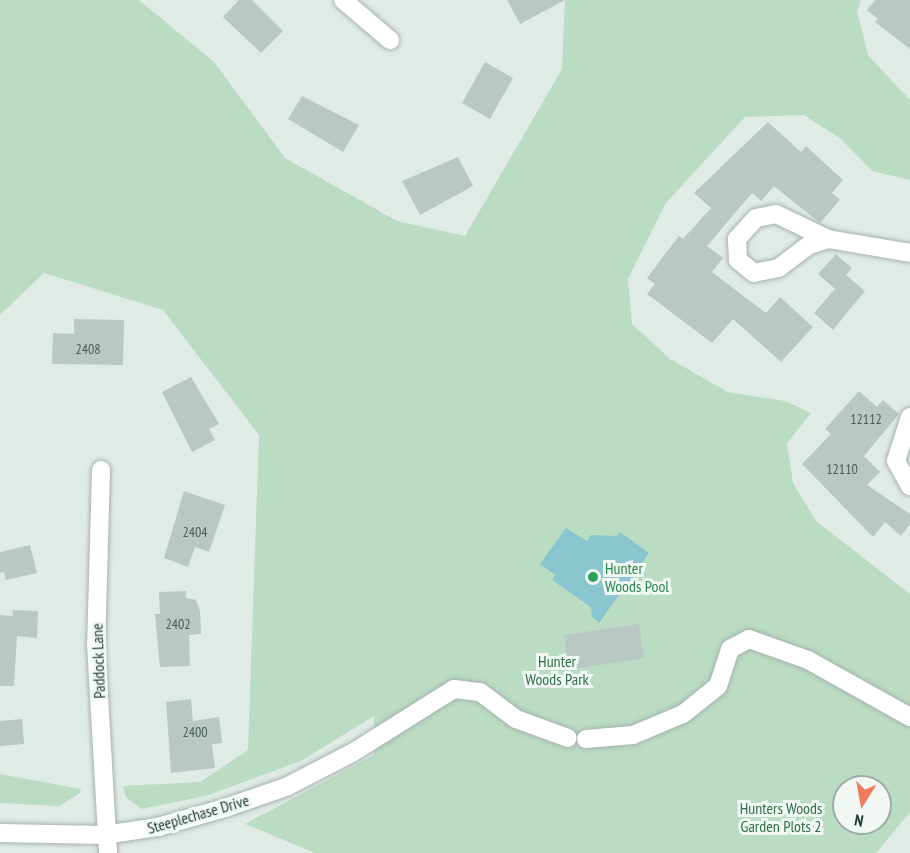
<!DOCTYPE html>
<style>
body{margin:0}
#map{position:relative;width:910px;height:853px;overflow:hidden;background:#e1ebe6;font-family:"PT Sans Narrow",sans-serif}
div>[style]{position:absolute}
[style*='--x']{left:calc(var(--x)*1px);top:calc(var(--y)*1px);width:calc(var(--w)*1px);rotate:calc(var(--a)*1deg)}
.green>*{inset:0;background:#badcc2}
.water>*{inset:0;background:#8ac6cf}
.building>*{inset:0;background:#b9c8c2}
.roads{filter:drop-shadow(0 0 2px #a4b3ad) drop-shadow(0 0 2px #a4b3ad)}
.minor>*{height:18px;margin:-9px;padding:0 9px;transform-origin:9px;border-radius:9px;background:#fff}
.dots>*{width:16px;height:16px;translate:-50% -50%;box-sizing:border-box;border:3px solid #f1f8f4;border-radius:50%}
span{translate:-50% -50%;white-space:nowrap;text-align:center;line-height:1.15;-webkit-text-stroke:6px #f1f8f4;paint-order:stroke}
.number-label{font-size:14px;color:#485e57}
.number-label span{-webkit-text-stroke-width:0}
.leisure-label{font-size:16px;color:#27864d}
.left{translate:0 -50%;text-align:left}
.street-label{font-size:16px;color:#223b33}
.park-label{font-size:16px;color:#2d7045}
.north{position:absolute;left:832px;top:775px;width:60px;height:60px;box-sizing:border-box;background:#f1f8f4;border:2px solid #9eaca7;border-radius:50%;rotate:191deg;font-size:16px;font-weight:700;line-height:24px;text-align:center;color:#223b33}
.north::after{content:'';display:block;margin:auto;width:21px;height:27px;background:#ee7b5c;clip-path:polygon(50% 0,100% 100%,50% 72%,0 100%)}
</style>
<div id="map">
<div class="green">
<div style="clip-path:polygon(evenodd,0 0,139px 0,214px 62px,285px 158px,397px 221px,465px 236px,562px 69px,565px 0,861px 0,857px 11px,868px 55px,910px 100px,910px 180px,872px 171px,841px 139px,804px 115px,745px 117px,666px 203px,628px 279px,632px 324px,670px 359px,728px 392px,785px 401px,811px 413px,787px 443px,793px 483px,816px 521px,910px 594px,910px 812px,876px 853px,315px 853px,245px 824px,374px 755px,374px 716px,301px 761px,206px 796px,141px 809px,126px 797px,123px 786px,200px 782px,248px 750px,259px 435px,163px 310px,44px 273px,0 315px,0 0,844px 787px,880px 787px,880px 823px,844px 823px,844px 787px)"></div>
<div style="clip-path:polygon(0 774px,81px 789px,80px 793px,59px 806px,0 803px)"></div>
</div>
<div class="water">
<div style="clip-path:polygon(566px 528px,587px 541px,591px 535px,617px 536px,620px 532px,649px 553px,599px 623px,592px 617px,591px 607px,552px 580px,555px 575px,540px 564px)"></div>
</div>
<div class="building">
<div style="clip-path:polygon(239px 0,252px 0,283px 31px,261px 53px,223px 17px)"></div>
<div style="clip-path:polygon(507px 0,565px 0,520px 24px)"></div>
<div style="clip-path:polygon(875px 0,910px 0,910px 49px,875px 22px,878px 19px,867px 10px)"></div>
<div style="clip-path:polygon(485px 62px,513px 78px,490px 119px,462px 103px)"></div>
<div style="clip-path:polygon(302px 96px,359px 125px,343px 152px,288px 119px)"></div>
<div style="clip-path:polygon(768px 122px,801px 152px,806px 146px,843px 180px,832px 193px,840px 200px,820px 223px,774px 186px,761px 201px,752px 193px,707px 246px,723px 258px,712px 272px,766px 313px,780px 297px,813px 327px,781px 362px,733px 319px,712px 343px,647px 294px,655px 284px,647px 278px,679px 236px,683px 239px,711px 208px,694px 193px)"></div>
<div style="clip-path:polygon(458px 157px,473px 186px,420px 215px,402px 181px)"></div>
<div style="clip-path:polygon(836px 254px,852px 268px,846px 275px,865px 291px,833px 330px,814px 313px,835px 289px,818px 274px)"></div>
<div style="clip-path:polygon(74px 319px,124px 320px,123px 365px,52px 364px,53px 333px,74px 334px)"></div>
<div style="clip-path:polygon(191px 377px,219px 424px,209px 429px,215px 440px,192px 452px,162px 392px)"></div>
<div style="clip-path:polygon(859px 391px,877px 407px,883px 400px,899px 414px,864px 456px,880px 472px,867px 485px,910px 514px,910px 524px,901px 536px,885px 522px,873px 537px,802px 464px,831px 434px,825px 429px)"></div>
<div style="clip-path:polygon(184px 491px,225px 505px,209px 552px,195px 547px,188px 567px,164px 558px)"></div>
<div style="clip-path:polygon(30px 545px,37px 573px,6px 580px,4px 572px,0 573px,0 552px)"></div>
<div style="clip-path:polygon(186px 591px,186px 598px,196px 600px,200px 611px,201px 634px,189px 635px,190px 666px,160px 667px,155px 614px,160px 614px,159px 592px)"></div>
<div style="clip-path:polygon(12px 610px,38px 611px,37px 638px,17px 636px,14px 686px,0 686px,0 615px,13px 616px)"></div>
<div style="clip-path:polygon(639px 624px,644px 658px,569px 670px,564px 635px)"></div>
<div style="clip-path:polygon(191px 699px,193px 721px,219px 717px,222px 743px,212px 744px,215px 768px,171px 773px,166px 702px)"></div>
<div style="clip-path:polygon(22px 719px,24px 744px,0 746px,0 721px)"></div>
</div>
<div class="roads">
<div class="minor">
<div style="--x:343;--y:0;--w:62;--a:40.4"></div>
<div style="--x:776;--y:214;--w:58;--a:25.7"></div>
<div style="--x:828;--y:239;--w:20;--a:162"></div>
<div style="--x:809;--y:245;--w:38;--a:143"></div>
<div style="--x:779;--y:268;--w:25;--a:169"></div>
<div style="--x:754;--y:273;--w:21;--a:-141"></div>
<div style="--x:738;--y:260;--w:21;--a:-93"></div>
<div style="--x:737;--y:239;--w:28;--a:-48"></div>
<div style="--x:756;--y:218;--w:20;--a:-11"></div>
<div style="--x:828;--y:239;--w:83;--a:9.7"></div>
<div style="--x:910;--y:417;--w:46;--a:107.7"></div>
<div style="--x:896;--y:461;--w:29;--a:61"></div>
<div style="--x:101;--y:470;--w:174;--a:91.6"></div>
<div style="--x:96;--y:644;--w:209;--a:86.7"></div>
<div style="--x:586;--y:739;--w:47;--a:-4.9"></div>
<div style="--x:633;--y:735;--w:54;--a:-22.8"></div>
<div style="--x:683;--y:714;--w:45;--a:-38.7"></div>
<div style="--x:718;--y:686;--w:39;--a:-72"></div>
<div style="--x:730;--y:649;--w:21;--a:-28"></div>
<div style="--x:749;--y:639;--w:63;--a:19.6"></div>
<div style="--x:808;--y:660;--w:117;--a:29.2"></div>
<div style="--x:0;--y:833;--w:104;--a:1.1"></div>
<div style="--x:104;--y:835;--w:55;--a:-8.4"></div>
<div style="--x:158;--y:827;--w:70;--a:-15.8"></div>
<div style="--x:225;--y:808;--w:65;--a:-19"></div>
<div style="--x:286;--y:787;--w:74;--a:-27.3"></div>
<div style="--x:352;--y:753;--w:120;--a:-32.1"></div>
<div style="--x:454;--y:689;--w:26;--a:7"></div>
<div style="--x:480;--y:692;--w:45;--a:36.9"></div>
<div style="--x:516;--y:719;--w:55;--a:20.1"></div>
</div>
</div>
<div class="dots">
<div style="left:593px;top:577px;background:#2e9e5b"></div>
</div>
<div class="number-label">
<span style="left:88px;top:349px">2408</span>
<span style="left:866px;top:419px">12112</span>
<span style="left:842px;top:469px">12110</span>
<span style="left:195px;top:532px">2404</span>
<span style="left:178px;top:624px">2402</span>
<span style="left:195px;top:732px">2400</span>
</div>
<div class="leisure-label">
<span class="left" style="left:605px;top:577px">Hunter<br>Woods Pool</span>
</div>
<div class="street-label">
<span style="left:98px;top:661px;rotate:-92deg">Paddock Lane</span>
<span style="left:198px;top:814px;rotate:-16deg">Steeplechase Drive</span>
</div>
<div class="park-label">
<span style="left:557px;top:670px">Hunter<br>Woods Park</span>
<span style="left:781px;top:817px">Hunters Woods<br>Garden Plots 2</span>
</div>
<div class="north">N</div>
</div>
